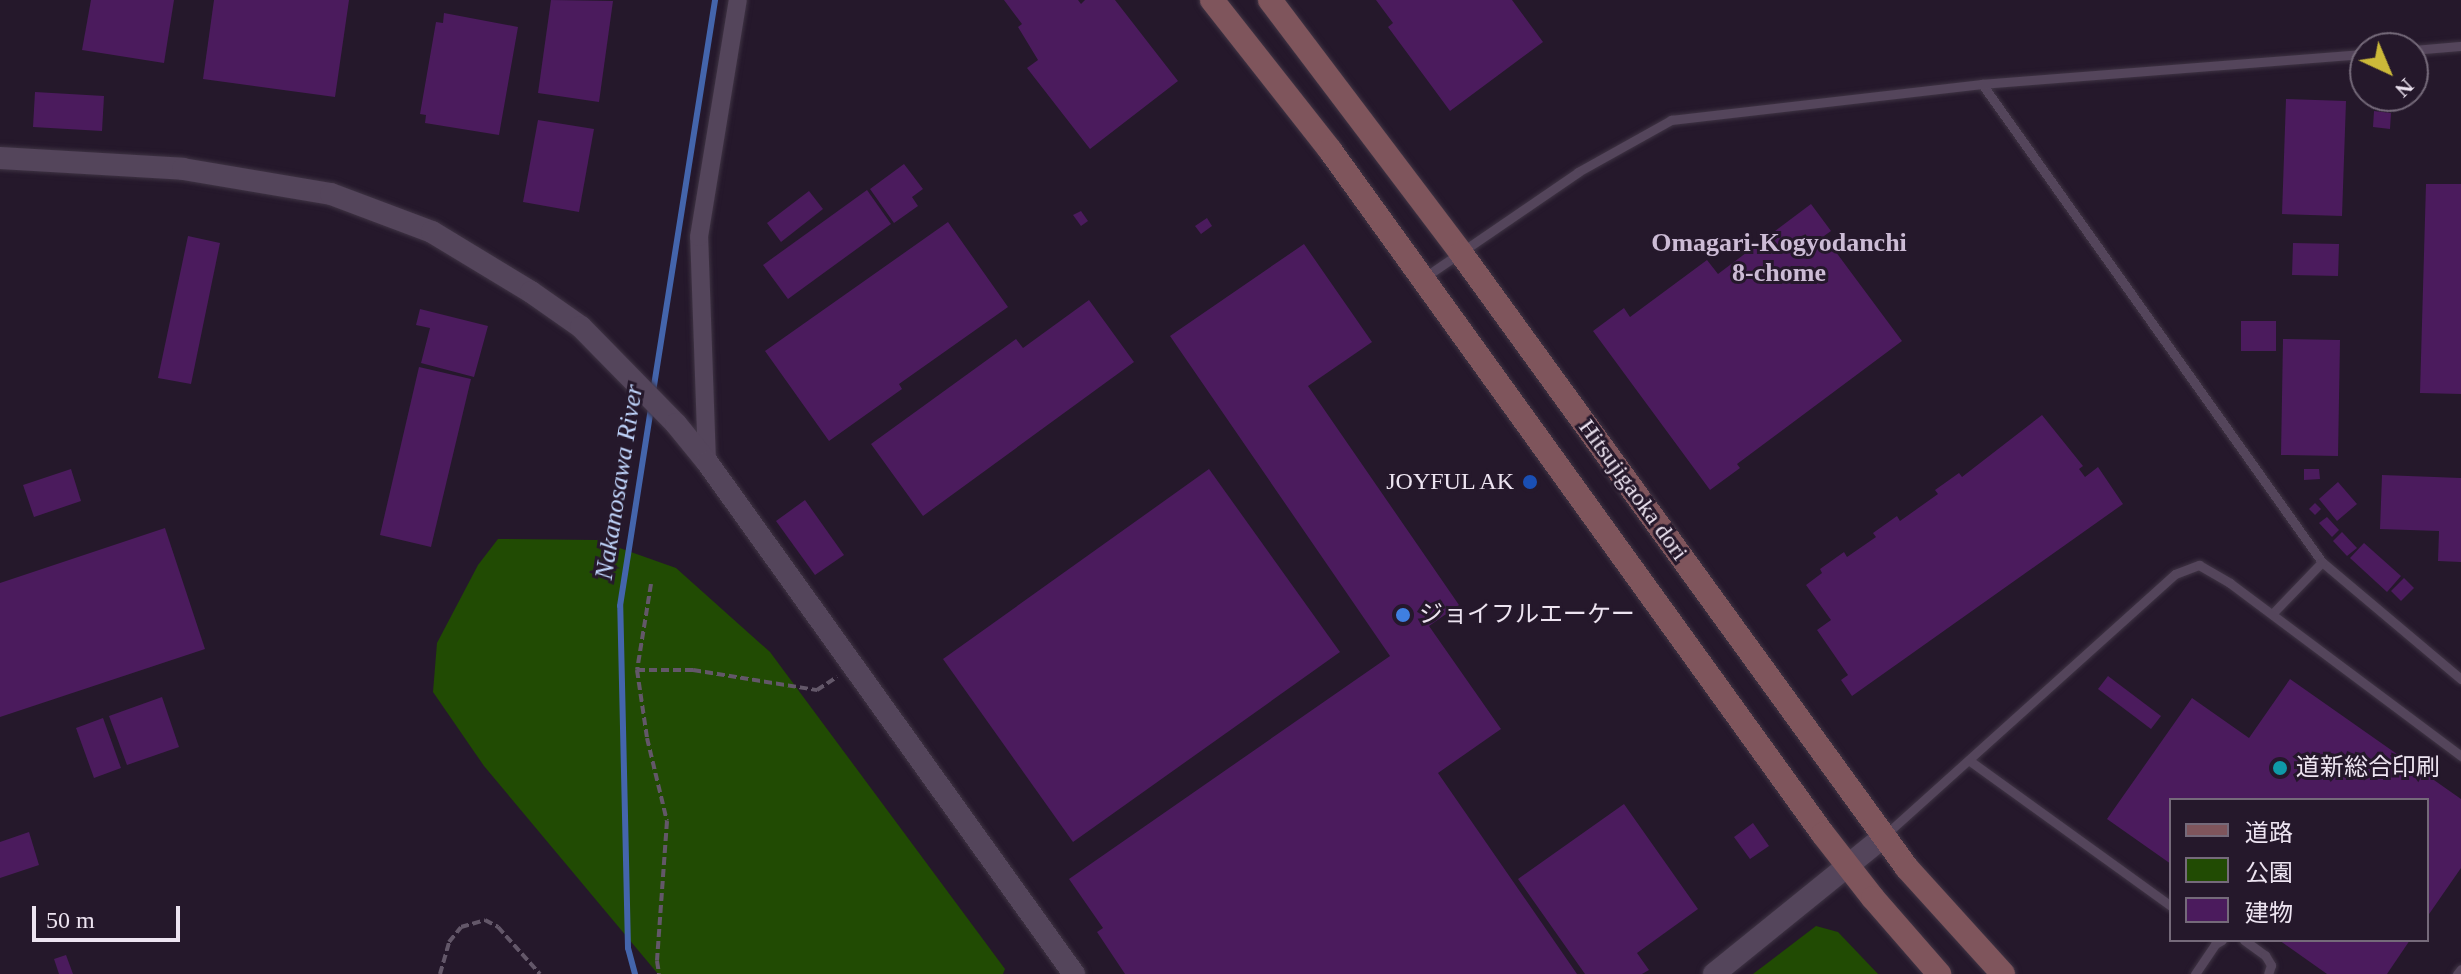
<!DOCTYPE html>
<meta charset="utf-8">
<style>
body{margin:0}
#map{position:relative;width:2461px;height:974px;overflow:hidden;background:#25182b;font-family:"Times New Roman","Noto Sans JP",serif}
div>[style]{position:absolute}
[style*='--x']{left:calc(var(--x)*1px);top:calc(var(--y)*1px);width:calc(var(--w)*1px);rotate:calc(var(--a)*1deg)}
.green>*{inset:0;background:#214b03}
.stream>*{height:6px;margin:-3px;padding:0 3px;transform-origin:3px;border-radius:3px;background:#4465ac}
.building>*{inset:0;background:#4b1b5d}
.path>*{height:4px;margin-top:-2px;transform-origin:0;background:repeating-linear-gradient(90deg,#635769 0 8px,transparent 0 12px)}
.roads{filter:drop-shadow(0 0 2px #3f3444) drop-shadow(0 0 2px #3f3444)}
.service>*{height:9px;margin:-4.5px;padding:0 4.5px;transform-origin:4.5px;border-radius:4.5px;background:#54455b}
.minor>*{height:18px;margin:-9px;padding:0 9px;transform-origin:9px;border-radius:9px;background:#54455b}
.tertiary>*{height:22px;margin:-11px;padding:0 11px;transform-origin:11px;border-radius:11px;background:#54455b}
.secondary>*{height:24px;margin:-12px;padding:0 12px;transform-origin:12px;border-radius:12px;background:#7f555c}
.dots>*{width:22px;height:22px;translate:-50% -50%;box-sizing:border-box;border:4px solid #25182b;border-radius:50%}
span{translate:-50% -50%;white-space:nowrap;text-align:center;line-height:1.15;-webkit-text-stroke:6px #25182b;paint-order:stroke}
.poi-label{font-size:24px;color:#ede4f1}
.right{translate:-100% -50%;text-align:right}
.left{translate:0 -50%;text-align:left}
.street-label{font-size:24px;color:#ede4f1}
.neighbourhood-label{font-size:26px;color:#ccbbd5;font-weight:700}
.water-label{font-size:26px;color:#bfd4fb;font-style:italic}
.legend{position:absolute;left:2169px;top:798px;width:260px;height:144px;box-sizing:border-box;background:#25182b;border:2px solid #756a7a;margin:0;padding:10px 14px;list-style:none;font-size:24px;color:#ede4f1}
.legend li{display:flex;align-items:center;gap:16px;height:40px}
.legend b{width:40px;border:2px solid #756a7a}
.north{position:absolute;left:2349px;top:32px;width:80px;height:80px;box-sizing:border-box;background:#25182b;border:2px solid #756a7a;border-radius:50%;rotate:136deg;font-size:22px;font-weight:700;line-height:32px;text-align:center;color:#ede4f1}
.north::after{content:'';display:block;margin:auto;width:28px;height:36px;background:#ccb939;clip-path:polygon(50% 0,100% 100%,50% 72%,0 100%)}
.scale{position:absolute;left:32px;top:906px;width:148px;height:36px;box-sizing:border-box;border:4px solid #ede4f1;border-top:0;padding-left:10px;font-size:24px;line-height:28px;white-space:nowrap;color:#ede4f1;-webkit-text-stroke:6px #25182b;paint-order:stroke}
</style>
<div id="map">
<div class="green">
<div style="clip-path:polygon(498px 539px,597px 540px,676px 568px,770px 652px,1005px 969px,1003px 974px,658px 974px,484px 766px,433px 692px,437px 643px,478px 565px)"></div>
<div style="clip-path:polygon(1816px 926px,1838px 932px,1878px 974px,1753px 974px)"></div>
</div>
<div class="stream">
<div style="--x:653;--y:392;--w:397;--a:-81"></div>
<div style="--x:635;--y:974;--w:27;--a:-105"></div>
<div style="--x:628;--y:948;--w:342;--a:-91.3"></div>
<div style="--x:620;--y:606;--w:201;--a:-81.1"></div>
</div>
<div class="building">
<div style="clip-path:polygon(91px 0,174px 0,164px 63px,82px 50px)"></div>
<div style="clip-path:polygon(214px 0,349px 0,335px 97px,203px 79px)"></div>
<div style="clip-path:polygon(551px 0,613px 1px,599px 102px,538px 93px)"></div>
<div style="clip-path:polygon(1004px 0,1078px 0,1081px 4px,1085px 0,1115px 0,1178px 81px,1090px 149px,1027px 68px,1038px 60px,1018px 27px,1022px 24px)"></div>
<div style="clip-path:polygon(1376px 0,1512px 0,1543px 42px,1450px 111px,1388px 27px,1393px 23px)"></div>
<div style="clip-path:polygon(444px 13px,518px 27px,499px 135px,425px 123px,426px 115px,420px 114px,436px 22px,443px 23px)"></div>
<div style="clip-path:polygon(35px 92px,104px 96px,102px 131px,33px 127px)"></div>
<div style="clip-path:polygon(2286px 99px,2346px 101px,2342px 216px,2282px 214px)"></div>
<div style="clip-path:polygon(2374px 111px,2391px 113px,2390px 129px,2373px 127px)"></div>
<div style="clip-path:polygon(538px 120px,594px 129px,579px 212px,523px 202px)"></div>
<div style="clip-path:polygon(904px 164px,923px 189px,912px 197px,918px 206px,894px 223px,870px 189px)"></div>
<div style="clip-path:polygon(2426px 184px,2461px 184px,2461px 394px,2420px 393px)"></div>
<div style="clip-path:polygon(867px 190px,891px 224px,788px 299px,763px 265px)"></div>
<div style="clip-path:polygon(809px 191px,823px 209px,781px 242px,767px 223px)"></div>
<div style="clip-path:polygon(1811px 204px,1831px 231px,1824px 236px,1902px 341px,1737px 464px,1740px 468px,1710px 490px,1593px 331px,1624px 308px,1630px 317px,1707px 260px,1718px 274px)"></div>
<div style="clip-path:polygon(1081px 211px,1088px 221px,1081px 226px,1073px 215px)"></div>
<div style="clip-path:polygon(1207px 218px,1212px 226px,1201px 234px,1195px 226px)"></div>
<div style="clip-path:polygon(948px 222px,1008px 307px,899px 384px,902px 389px,829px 441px,765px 351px)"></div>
<div style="clip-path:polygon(188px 236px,220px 243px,191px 384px,158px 378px)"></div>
<div style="clip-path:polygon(2293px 243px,2339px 244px,2338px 276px,2292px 275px)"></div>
<div style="clip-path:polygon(1304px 244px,1372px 342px,1308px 386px,1459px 605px,1429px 626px,1501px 729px,1438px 773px,1577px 974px,1125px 974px,1097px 932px,1103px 928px,1069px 879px,1390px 656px,1170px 336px)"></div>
<div style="clip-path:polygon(1089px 300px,1134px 362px,923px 516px,871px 444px,1016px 339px,1023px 348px)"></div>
<div style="clip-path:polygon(420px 309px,488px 326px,474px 377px,421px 363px,430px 328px,416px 325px)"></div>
<div style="clip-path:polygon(2241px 321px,2276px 321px,2276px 351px,2241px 351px)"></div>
<div style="clip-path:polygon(2283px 339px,2340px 340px,2338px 456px,2281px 455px)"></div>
<div style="clip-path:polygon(419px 367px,471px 379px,431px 547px,380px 535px)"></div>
<div style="clip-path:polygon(2042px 415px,2083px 466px,2079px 469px,2085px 477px,2098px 467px,2123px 504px,1852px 696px,1841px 680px,1848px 675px,1817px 630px,1831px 620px,1806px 585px,1822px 573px,1820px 569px,1844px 552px,1847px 557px,1876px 537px,1873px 533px,1897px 516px,1900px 521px,1938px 494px,1935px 490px,1959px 473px,1962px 477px)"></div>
<div style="clip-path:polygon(71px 469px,81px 501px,34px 517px,23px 485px)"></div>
<div style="clip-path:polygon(1209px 469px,1340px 652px,1073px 842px,943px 659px)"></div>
<div style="clip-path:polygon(2304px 469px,2319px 469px,2320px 479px,2304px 480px)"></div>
<div style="clip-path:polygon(2382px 475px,2461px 478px,2461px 562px,2438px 561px,2439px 531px,2380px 529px)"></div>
<div style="clip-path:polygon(2338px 482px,2357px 504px,2337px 521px,2319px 499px)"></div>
<div style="clip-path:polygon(805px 500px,844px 555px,815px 575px,776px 521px)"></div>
<div style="clip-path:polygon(2315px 503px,2321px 509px,2315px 515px,2309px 509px)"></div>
<div style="clip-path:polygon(2327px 517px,2339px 530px,2332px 537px,2319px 523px)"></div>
<div style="clip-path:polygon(165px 528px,205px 649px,0 717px,0 583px)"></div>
<div style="clip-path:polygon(2342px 532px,2357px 548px,2347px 556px,2333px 541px)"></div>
<div style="clip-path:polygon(2364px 543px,2401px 576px,2387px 592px,2350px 558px)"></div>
<div style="clip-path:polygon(2404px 578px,2414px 588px,2401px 601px,2391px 591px)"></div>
<div style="clip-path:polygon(2108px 676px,2161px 716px,2151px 729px,2098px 689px)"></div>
<div style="clip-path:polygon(2290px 679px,2461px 799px,2461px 868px,2427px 917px,2427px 800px,2171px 800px,2171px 864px,2107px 819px,2192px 698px,2249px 738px)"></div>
<div style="clip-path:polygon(162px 697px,179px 747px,127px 765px,109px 716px)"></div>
<div style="clip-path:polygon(103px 718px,121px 768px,94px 778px,76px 728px)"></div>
<div style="clip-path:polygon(1624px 804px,1698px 909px,1637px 953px,1649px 970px,1642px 974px,1585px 974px,1518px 879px)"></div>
<div style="clip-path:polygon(1753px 823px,1769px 846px,1750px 859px,1734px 837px)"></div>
<div style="clip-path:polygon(29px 832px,39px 865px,0 878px,0 842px)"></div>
<div style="clip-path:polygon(2279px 940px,2410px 940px,2387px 974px,2327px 974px)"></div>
<div style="clip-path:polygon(66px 955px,73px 974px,59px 974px,54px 959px)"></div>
</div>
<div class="path">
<div style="--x:651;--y:584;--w:87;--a:99.2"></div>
<div style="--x:637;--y:670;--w:69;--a:81.6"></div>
<div style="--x:647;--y:738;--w:85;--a:76.5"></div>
<div style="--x:667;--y:821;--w:140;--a:94.1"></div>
<div style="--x:657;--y:961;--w:13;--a:81"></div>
<div style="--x:637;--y:670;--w:56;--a:0"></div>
<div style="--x:693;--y:670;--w:126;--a:9.2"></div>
<div style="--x:817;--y:690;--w:24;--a:-33"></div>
<div style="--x:440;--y:974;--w:33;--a:-74"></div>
<div style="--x:449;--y:942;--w:19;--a:-51"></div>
<div style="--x:461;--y:927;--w:25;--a:-16"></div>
<div style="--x:485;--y:920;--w:15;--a:28"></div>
<div style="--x:498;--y:927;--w:63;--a:48.2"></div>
</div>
<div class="roads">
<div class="service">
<div style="--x:2413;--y:50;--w:48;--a:-4.8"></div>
<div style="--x:1982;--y:84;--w:587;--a:54.58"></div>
<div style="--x:2322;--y:562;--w:182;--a:40.1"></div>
<div style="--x:1422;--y:279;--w:189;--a:-34.4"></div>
<div style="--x:1578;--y:172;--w:107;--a:-29.2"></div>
<div style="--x:1671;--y:120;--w:313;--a:-6.6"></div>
<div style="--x:1982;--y:84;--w:384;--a:-4.5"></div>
<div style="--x:2272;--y:614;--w:72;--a:-46.1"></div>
<div style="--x:1970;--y:761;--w:248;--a:35.8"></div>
<div style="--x:1885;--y:835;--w:390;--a:-42"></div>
<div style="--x:2175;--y:574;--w:26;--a:-21"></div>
<div style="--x:2199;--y:565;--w:36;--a:30"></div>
<div style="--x:2230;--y:583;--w:289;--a:36.8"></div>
<div style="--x:2244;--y:940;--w:26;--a:36"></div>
<div style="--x:2265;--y:955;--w:12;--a:59"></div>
<div style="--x:2271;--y:965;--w:9;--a:108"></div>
<div style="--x:2195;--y:974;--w:36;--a:-56"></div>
<div style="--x:2215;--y:944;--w:8;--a:-30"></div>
<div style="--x:2457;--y:974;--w:6;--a:-51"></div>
</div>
<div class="minor">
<div style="--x:707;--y:462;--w:225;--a:-92"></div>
<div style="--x:699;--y:237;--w:240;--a:-80.7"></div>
</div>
<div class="tertiary">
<div style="--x:0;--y:158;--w:183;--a:3.4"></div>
<div style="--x:183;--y:169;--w:150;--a:9.6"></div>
<div style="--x:331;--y:194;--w:108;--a:20.6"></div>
<div style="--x:432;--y:232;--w:116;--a:31.2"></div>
<div style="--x:531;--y:292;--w:61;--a:35"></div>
<div style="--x:581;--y:327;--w:136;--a:45.6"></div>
<div style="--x:676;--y:424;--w:49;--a:50.8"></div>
<div style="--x:707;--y:462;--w:630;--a:54.37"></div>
<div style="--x:1714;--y:974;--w:218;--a:-39"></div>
</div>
<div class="secondary">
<div style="--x:1212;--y:0;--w:191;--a:51.8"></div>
<div style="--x:1330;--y:150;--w:843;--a:54.22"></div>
<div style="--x:1823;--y:834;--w:81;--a:52"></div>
<div style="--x:1873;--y:898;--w:101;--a:49"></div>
<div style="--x:1270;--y:0;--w:317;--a:52.9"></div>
<div style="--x:1461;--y:253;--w:760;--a:54.05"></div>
<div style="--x:1907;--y:868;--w:143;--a:47.8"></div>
</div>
</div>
<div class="dots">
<div style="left:1530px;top:482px;background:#1a4fb4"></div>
<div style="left:1403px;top:615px;background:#3f7fe0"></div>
<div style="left:2280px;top:768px;background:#0f9aa8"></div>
</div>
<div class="poi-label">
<span class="right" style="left:1514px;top:482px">JOYFUL AK</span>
<span class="left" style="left:1419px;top:615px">ジョイフルエーケー</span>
<span class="left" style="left:2296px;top:768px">道新総合印刷</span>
</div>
<div class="street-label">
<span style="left:1633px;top:490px;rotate:54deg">Hitsujigaoka dori</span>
</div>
<div class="neighbourhood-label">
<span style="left:1779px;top:258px">Omagari-Kogyodanchi<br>8-chome</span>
</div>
<div class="water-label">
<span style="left:619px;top:482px;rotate:-81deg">Nakanosawa River</span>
</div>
<ul class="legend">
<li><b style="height:10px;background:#7f555c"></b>道路</li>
<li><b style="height:22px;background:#214b03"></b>公園</li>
<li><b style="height:22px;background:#4b1b5d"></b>建物</li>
</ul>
<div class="north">N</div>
<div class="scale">50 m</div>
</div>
